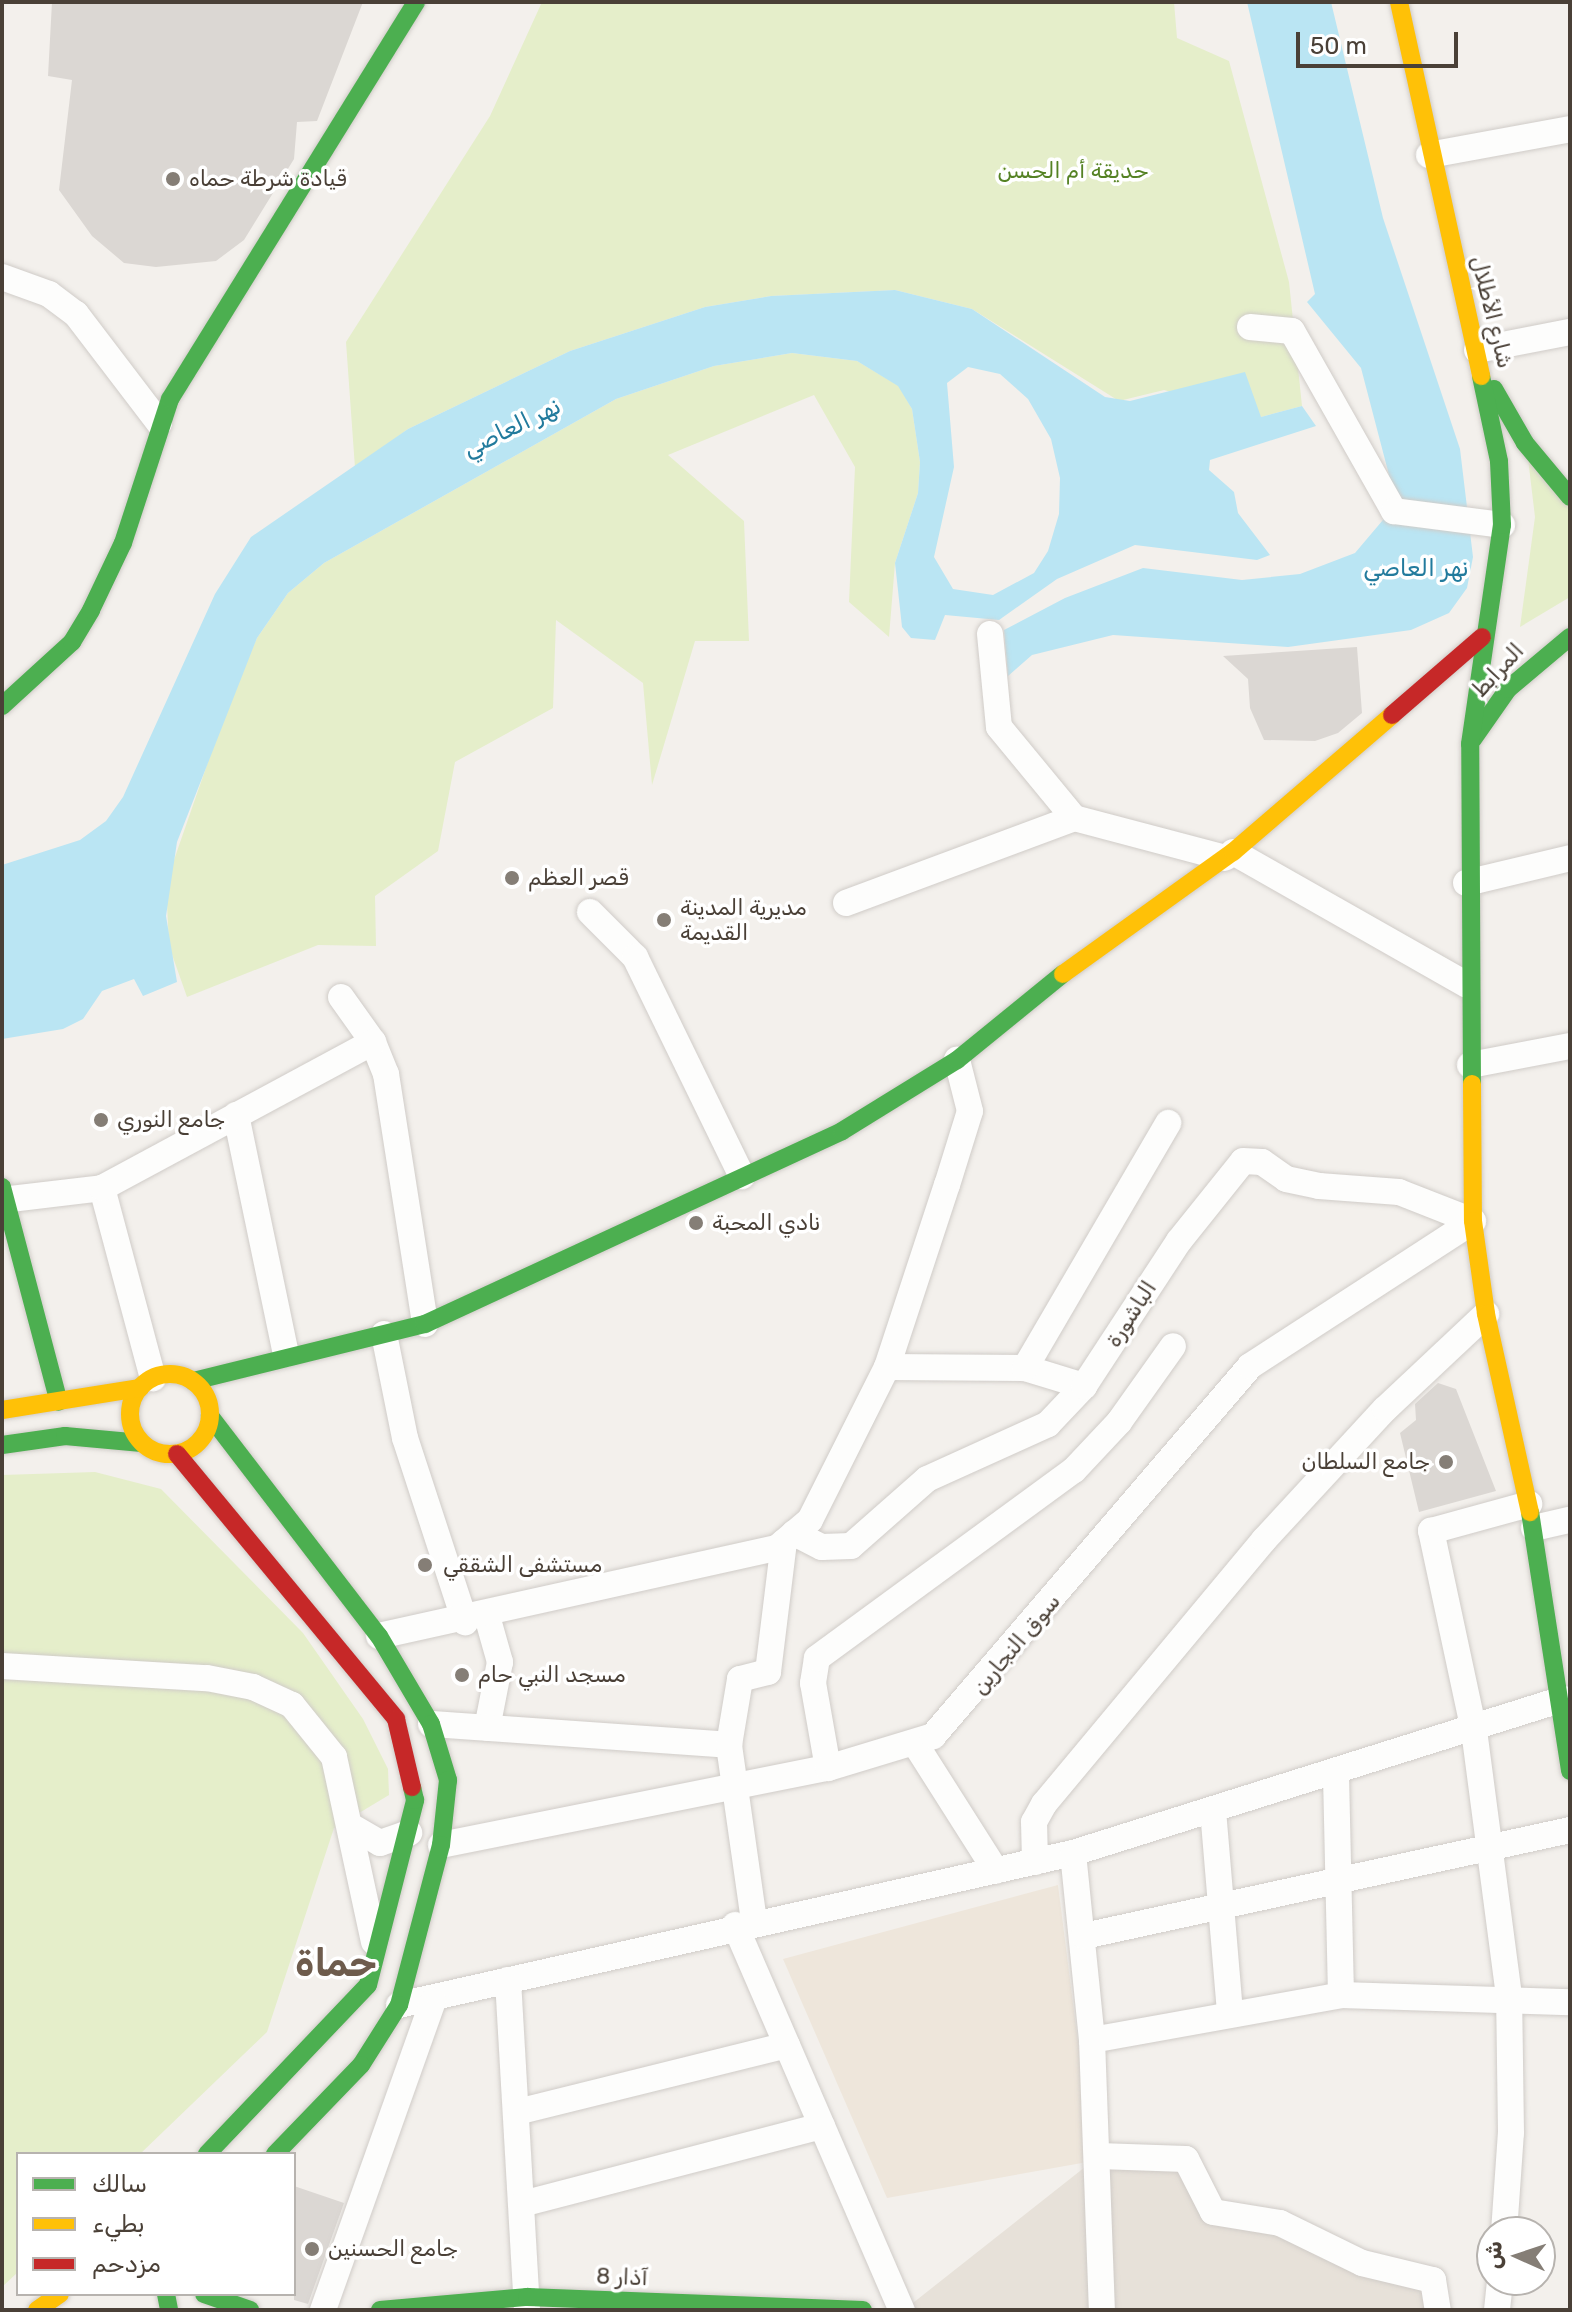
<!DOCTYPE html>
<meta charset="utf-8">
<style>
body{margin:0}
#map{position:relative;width:1572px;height:2312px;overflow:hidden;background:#f3f0ec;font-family:Rubik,"Noto Sans Arabic",sans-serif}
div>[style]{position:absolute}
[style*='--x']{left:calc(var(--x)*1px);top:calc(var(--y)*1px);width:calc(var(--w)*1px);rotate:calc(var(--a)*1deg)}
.residential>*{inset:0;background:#e7e1d9}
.education>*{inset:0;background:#eee6db}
.green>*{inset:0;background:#e5eeca}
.water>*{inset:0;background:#bae5f3}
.building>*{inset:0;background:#dbd7d3}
.roads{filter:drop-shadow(0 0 2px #d0ccc8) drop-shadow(0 0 2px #d0ccc8)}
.street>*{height:26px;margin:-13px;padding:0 13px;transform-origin:13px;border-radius:13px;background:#fdfdfc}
.fast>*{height:18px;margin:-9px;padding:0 9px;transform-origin:9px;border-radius:9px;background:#4caf50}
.slow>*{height:18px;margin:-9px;padding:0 9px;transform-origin:9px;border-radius:9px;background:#ffc107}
.slow>.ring{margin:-9px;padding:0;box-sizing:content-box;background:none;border:18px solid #ffc107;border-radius:50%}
.jam>*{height:18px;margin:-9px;padding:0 9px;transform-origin:9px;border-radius:9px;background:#c62828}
.dots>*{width:22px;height:22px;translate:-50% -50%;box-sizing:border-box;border:4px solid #fff;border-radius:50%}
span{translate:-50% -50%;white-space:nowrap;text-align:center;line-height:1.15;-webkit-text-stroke:7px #fff;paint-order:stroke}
.park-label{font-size:22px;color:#558224}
.poi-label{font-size:22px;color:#4a4037}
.left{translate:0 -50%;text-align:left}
.right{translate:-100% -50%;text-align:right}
.street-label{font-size:22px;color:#4a4037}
.water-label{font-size:24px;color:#227b9d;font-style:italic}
.town-label{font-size:38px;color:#6e5c4d;font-weight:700}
.frame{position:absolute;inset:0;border:4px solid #4a4037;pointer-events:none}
.legend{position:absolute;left:16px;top:2152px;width:280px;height:144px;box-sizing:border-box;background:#fff;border:2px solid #b7b3af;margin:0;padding:10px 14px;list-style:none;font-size:24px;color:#4a4037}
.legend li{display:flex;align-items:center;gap:16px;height:40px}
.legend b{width:40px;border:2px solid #b7b3af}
.north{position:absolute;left:1476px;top:2216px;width:80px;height:80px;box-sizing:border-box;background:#fff;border:2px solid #b7b3af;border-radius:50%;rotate:273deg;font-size:22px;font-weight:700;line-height:32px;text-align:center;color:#4a4037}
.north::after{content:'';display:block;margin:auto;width:28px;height:36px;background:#857e76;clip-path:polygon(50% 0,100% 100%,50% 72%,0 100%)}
.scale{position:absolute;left:1296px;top:32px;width:162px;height:36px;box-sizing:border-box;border:4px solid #4a4037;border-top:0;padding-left:10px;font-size:24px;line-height:28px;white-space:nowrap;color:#4a4037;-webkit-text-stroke:6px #fff;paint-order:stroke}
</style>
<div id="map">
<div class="residential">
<div style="clip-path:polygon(1099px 2156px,1186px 2159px,1213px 2212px,1433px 2280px,1438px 2310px,904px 2310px)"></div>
</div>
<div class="education">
<div style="clip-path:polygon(1058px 1885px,1093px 2161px,887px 2198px,783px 1959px)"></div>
</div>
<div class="green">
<div style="clip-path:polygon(542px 2px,1174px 2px,1177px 38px,1229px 61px,1289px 282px,1302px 406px,1261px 417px,1164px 390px,1119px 401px,972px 309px,895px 290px,771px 296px,705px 307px,570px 351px,408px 429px,355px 468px,346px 342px,490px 116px)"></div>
<div style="clip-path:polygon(792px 353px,857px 361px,899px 386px,912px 409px,920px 462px,918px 493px,895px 563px,889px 637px,849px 602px,855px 467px,814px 395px,668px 455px,744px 521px,749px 641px,695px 641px,652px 785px,643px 683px,556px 620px,553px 708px,455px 762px,438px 851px,375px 896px,376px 946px,318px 945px,187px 997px,169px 946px,166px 883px,227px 707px,257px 638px,288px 593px,324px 563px,616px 399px,714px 366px)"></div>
<div style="clip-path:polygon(1526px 442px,1570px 507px,1570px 597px,1520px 627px,1535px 517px)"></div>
<div style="clip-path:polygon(95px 1472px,161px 1489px,303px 1633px,363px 1719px,388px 1769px,389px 1795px,334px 1828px,267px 2032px,140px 2154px,18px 2154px,18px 2272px,2px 2287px,2px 1475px)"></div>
</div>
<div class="water">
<div style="clip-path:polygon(1247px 2px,1331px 2px,1383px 218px,1460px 449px,1473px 557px,1467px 588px,1449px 613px,1411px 630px,1288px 647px,1113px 635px,1032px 655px,1008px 676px,1004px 630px,1065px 598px,1143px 568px,1242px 580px,1300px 574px,1355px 553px,1388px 514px,1389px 475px,1361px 368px,1307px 302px,1315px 294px)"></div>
<div style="clip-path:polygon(evenodd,895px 290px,972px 309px,1105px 397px,1130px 401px,1245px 372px,1261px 417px,1302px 406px,1316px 426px,1210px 460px,1209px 470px,1234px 492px,1238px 513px,1270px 555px,1257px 560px,1135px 545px,1057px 579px,999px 620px,945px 615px,935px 640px,911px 638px,902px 627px,895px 563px,918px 493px,920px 462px,912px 409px,898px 386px,857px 361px,792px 353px,714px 366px,616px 399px,324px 563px,288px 593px,257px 638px,177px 842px,166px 916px,177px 982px,143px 996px,134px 979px,102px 991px,83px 1019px,63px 1029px,2px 1039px,2px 865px,80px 840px,106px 821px,123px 797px,215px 594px,251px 537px,408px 429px,570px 351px,705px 307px,771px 296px,895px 290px,968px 367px,1000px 374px,1028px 399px,1051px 439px,1060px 478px,1059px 514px,1048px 551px,1034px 573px,993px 595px,953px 589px,934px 557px,954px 467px,947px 383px,968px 367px)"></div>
</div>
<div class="building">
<div style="clip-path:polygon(52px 2px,363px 2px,317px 121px,297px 122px,294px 159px,244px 240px,216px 261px,156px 267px,124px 263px,92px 236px,59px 190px,72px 80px,48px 76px)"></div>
<div style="clip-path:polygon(1357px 647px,1362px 713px,1338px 733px,1315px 741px,1264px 740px,1250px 708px,1248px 679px,1223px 656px)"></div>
<div style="clip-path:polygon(1438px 1383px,1456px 1389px,1496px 1491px,1419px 1512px,1400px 1433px,1416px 1420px,1415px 1404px)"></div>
<div style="clip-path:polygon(294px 2186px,344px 2203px,308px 2304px,294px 2300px)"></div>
</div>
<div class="roads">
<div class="street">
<div style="--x:1429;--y:155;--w:143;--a:-10.4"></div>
<div style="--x:2;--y:277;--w:50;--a:19.9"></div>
<div style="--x:49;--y:294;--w:34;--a:37"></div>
<div style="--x:76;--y:314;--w:137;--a:52.7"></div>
<div style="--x:1250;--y:327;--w:42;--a:5.4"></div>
<div style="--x:1292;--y:331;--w:207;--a:60.5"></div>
<div style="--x:1394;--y:511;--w:109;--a:7.4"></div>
<div style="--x:1477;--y:350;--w:95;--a:-11"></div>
<div style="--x:990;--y:634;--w:93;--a:84.5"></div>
<div style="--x:999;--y:727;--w:118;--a:50.5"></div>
<div style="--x:1074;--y:818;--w:156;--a:14.8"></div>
<div style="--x:1233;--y:852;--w:269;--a:29.6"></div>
<div style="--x:1466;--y:883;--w:107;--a:-13.5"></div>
<div style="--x:846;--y:903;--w:243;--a:-20.4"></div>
<div style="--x:590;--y:912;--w:64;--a:45"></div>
<div style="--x:635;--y:957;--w:244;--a:64"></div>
<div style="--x:341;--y:997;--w:55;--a:54.6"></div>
<div style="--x:373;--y:1042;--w:35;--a:68"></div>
<div style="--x:386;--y:1074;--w:253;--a:81.1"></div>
<div style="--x:1470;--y:1065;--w:102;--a:-10.8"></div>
<div style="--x:236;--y:1115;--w:244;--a:78.2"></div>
<div style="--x:102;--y:1188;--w:197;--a:75"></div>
<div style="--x:2;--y:1200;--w:101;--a:-6.8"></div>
<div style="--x:102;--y:1188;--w:308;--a:-28.3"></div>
<div style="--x:384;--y:1334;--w:106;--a:78.6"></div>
<div style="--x:405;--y:1438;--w:194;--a:71.9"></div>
<div style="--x:887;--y:1367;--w:138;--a:0.4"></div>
<div style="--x:1025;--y:1368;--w:62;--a:17"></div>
<div style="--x:1025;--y:1368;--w:284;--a:-59.7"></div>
<div style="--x:1534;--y:1528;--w:37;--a:-13"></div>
<div style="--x:794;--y:1533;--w:31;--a:27"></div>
<div style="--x:822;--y:1547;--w:29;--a:-2"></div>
<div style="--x:851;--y:1546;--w:101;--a:-41.4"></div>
<div style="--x:927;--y:1479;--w:133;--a:-24.4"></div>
<div style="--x:1048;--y:1424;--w:52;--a:-46.5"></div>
<div style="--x:1084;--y:1386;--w:173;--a:-56.8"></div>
<div style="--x:1179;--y:1241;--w:102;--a:-51.3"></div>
<div style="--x:1243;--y:1161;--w:19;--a:3"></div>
<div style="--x:1262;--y:1162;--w:29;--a:35"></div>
<div style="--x:1286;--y:1179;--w:34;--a:12"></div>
<div style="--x:1319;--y:1186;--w:80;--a:4.3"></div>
<div style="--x:1399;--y:1192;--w:79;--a:21.4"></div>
<div style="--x:487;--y:1616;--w:48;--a:74.2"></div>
<div style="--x:500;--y:1662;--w:67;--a:101.1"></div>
<div style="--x:379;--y:1636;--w:408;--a:-12.5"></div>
<div style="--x:777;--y:1548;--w:43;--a:-40.3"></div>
<div style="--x:810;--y:1520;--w:171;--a:-63.3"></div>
<div style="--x:887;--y:1367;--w:192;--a:-71.8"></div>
<div style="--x:947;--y:1185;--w:77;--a:-72.7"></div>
<div style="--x:970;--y:1111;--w:53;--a:-104.3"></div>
<div style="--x:2;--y:1666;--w:205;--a:3.4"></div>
<div style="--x:207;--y:1678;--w:47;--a:11.1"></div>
<div style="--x:253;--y:1687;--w:43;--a:24.8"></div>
<div style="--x:292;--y:1705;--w:67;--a:51.1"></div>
<div style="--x:334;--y:1757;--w:189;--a:77.8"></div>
<div style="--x:431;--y:1724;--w:299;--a:4"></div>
<div style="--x:916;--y:1745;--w:149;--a:57.6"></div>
<div style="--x:828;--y:1768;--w:86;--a:-100"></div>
<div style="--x:813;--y:1683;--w:25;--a:-81"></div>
<div style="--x:817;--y:1658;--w:318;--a:-36.2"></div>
<div style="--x:1074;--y:1470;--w:66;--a:-46.8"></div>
<div style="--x:1119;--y:1422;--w:93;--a:-54.6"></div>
<div style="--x:1336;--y:1775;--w:220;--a:88.7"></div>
<div style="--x:1213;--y:1810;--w:202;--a:85.2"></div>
<div style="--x:354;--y:1828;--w:30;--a:30"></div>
<div style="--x:380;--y:1843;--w:31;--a:-19"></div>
<div style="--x:441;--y:1845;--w:395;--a:-11.3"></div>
<div style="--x:828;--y:1768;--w:110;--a:-16.9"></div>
<div style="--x:933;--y:1736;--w:487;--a:-49.4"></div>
<div style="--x:1250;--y:1366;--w:266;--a:-33"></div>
<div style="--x:1073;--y:1853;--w:188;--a:84.2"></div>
<div style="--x:1092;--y:2040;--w:270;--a:87.9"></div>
<div style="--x:1035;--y:1862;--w:40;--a:-91.4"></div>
<div style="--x:1034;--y:1822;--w:21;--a:-61"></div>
<div style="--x:1044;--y:1804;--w:344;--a:-50.2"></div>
<div style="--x:1264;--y:1540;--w:178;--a:-47.3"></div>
<div style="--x:1385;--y:1409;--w:139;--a:-43.2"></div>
<div style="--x:754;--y:1921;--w:178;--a:-98.1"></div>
<div style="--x:729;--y:1745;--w:67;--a:-80.5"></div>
<div style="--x:740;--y:1679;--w:29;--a:-14"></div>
<div style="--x:768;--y:1672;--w:131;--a:-83"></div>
<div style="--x:735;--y:1925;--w:420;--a:66.6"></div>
<div style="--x:1084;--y:1936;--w:497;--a:-12.3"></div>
<div style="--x:508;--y:1980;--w:331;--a:86.7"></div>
<div style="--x:399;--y:2005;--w:691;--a:-12.71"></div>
<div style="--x:1073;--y:1853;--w:514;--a:-17.45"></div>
<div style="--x:1092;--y:2040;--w:253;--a:-10.2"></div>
<div style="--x:1341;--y:1995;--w:229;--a:1.8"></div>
<div style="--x:517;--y:2112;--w:278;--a:-13.9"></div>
<div style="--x:1099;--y:2156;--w:87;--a:2"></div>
<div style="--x:1186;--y:2159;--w:59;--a:63"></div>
<div style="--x:1213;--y:2212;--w:68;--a:9.3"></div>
<div style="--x:1280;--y:2223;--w:91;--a:26"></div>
<div style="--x:1362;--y:2263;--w:73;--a:13.5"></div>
<div style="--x:1433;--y:2280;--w:30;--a:81"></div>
<div style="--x:522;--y:2204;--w:310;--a:-14.6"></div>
<div style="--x:1504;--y:2232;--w:99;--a:-86"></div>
<div style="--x:1511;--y:2133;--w:137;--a:-90.8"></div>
<div style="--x:1509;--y:1996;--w:267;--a:-97.5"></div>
<div style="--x:1474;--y:1731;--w:205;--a:-102.1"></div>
<div style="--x:1431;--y:1531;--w:102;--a:-15.4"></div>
<div style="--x:323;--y:2310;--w:328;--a:-70.4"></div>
<div style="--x:1497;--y:2310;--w:30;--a:-84"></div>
</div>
<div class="fast">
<div style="--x:1494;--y:389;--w:62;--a:60.1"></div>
<div style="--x:1525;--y:443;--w:70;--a:50.2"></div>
<div style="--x:2;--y:706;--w:95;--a:-42.4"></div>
<div style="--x:72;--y:642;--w:37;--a:-59"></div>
<div style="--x:91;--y:610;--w:74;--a:-64.5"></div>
<div style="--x:123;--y:543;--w:151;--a:-71.9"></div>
<div style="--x:170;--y:399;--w:467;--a:-58.2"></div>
<div style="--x:1473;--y:739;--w:61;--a:-55"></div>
<div style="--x:1508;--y:689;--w:81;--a:-40"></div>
<div style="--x:1472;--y:1084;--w:340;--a:-90.3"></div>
<div style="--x:1470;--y:744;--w:221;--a:-81.7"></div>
<div style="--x:1502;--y:525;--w:64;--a:-92.7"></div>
<div style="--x:1499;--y:461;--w:87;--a:-102"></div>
<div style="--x:2;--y:1187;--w:222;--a:75.2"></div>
<div style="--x:193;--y:1381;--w:239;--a:-13.8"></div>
<div style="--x:425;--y:1324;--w:459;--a:-24.8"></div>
<div style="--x:842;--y:1131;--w:135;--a:-31.7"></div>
<div style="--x:957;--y:1060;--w:136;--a:-39.1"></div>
<div style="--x:210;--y:1416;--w:277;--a:52.5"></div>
<div style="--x:379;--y:1636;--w:102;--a:59.4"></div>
<div style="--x:431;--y:1724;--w:59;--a:73.1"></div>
<div style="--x:448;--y:1780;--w:65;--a:96.1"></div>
<div style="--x:441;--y:1845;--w:165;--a:104.7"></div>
<div style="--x:399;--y:2005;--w:71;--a:122.3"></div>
<div style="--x:361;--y:2065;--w:124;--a:134"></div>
<div style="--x:2;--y:1445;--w:64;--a:-8.1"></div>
<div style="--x:65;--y:1436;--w:77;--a:5.2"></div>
<div style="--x:1530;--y:1512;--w:262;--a:81.2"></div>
<div style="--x:207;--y:2154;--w:233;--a:-46.4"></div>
<div style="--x:368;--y:1985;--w:191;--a:-75.7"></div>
<div style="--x:415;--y:1800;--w:13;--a:-103"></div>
<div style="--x:166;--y:2294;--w:16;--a:79"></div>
<div style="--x:204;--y:2294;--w:49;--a:19.2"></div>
<div style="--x:380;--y:2310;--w:148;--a:-5.1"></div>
<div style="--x:527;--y:2297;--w:336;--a:2.2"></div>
</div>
<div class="slow">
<div style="--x:1399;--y:2;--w:383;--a:77.6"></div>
<div style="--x:1063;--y:974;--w:209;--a:-35.7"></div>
<div style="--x:1233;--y:852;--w:210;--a:-40.7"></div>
<div style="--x:1472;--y:1084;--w:137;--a:89.6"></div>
<div style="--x:1473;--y:1221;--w:94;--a:82"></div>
<div style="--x:1486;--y:1314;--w:203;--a:77.5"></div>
<div class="ring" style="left:130px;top:1374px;width:62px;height:62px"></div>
<div style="--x:2;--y:1410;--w:140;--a:-9.1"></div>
<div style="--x:37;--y:2310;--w:28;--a:-35"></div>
</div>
<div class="jam">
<div style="--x:1392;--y:715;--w:119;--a:-40.9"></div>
<div style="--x:177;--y:1454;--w:344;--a:50.4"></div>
<div style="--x:396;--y:1719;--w:70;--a:76.8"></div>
</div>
</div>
<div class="dots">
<div style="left:173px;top:179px;background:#857e76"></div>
<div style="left:512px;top:878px;background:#857e76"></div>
<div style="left:664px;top:920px;background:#857e76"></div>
<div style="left:101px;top:1120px;background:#857e76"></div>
<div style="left:696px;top:1223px;background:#857e76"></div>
<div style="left:1446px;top:1462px;background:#857e76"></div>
<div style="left:425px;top:1565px;background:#857e76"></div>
<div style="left:462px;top:1675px;background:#857e76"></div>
<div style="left:312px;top:2249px;background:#857e76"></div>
</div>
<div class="park-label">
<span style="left:1073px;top:171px">حديقة أم الحسن</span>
</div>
<div class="poi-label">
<span class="left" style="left:189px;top:179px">قيادة شرطة حماه</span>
<span class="left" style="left:528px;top:878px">قصر العظم</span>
<span class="left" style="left:680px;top:920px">مديرية المدينة<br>القديمة</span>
<span class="left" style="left:117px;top:1120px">جامع النوري</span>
<span class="left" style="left:712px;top:1223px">نادي المحبة</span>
<span class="right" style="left:1430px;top:1462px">جامع السلطان</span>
<span class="left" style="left:443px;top:1565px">مستشفى الشققي</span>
<span class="left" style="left:478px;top:1675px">مسجد النبي حام</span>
<span class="left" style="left:328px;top:2249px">جامع الحسنين</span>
</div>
<div class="street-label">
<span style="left:1492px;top:312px;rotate:76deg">شارع الأطلال</span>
<span style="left:1498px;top:670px;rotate:-47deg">المرابط</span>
<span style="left:1131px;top:1314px;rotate:-57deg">الباشورة</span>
<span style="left:1016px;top:1644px;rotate:-50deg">سوق النجارين</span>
<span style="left:622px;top:2277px;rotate:2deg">8 آذار</span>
</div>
<div class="water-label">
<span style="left:512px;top:428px;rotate:-26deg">نهر العاصي</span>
<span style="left:1416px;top:569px">نهر العاصي</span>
</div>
<div class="town-label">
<span style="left:336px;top:1964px">حماة</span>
</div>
<div class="frame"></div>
<ul class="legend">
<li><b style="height:10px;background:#4caf50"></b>سالك</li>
<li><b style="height:10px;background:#ffc107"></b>بطيء</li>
<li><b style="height:10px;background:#c62828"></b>مزدحم</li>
</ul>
<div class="north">ش</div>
<div class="scale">50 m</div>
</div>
